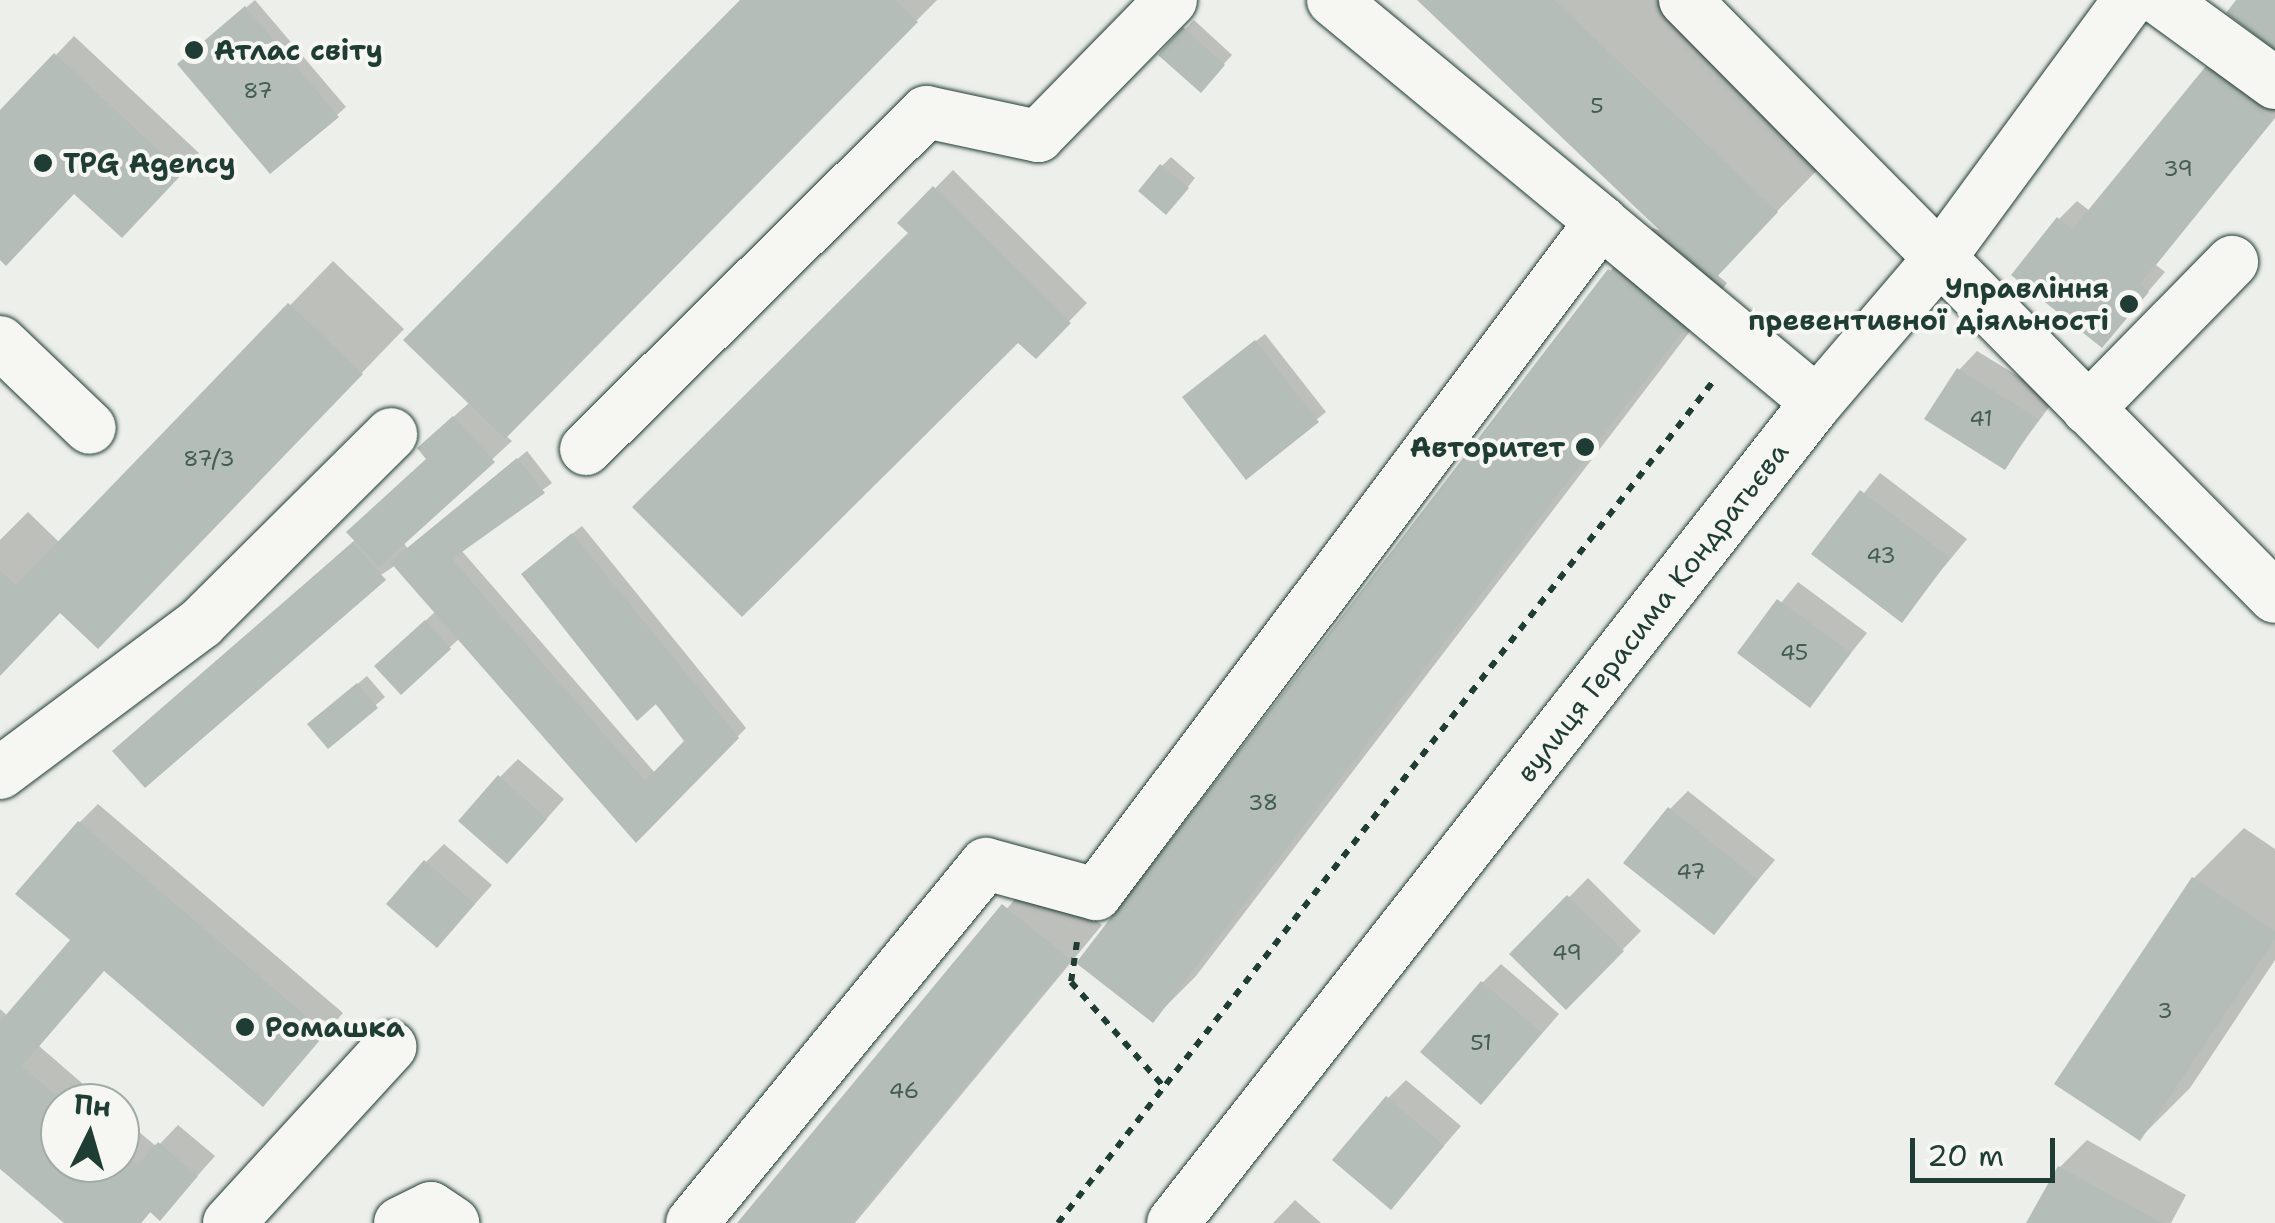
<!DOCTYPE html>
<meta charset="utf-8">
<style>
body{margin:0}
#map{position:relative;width:2275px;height:1223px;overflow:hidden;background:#edefea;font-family:"Shantell Sans",sans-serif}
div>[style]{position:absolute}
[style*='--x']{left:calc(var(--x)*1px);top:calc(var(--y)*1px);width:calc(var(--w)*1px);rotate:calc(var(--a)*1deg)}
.shadow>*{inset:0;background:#0003}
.building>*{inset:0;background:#b4bdb8}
.path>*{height:6px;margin-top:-3px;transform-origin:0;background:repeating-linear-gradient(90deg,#1f3d34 0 8px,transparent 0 16px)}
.roads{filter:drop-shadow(0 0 2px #1f3d34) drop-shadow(0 0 2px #1f3d34)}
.minor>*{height:52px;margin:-26px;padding:0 26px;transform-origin:26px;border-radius:26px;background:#f6f6f2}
.dots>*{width:28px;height:28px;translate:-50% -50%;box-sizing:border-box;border:5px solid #f6f6f2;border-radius:50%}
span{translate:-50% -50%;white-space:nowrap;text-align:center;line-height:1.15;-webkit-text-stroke:8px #f6f6f2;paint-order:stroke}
.number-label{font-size:22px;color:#445d55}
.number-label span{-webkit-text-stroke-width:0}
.poi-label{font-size:28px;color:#1f3d34;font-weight:700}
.left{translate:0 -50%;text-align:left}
.right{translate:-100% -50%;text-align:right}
.street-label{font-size:28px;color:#1f3d34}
.north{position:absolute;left:40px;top:1083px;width:100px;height:100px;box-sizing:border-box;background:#f6f6f2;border:2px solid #a0aca6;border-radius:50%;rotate:5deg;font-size:28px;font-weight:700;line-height:40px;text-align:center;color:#1f3d34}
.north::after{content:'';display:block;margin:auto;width:35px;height:45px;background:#1f3d34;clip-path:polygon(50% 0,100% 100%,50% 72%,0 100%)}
.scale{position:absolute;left:1910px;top:1138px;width:145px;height:45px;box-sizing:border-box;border:5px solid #1f3d34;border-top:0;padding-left:12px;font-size:30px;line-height:35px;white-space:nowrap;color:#1f3d34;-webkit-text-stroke:8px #f6f6f2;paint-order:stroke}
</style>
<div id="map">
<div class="shadow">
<div style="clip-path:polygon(255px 0,346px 107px,337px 115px,189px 56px)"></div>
<div style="clip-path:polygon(744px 0,937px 0,505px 435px,512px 441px,403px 542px,408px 549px,527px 451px,552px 483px,461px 550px,656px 774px,688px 741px,533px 565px,582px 526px,746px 728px,637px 840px,460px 638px,401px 692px,396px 648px,436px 611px,396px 565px,116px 751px,356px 539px,429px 458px,439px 430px,470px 402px)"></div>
<div style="clip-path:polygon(1421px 0,1657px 0,1826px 161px,1716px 274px,1727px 283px,1196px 976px,1153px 1019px,1610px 271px,1653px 228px,1665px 232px)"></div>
<div style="clip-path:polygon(1194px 20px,1232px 55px,1200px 90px,1161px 54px)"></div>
<div style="clip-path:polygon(74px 36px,199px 153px,140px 216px,75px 191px,0 257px,0 114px)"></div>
<div style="clip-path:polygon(2226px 49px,2275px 88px,2275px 118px,2156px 265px,2165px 272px,2102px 345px,2059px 219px,2077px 201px,2091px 212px)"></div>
<div style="clip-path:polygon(1171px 157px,1195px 178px,1175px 203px,1162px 166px)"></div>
<div style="clip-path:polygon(953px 170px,1087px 303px,1036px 355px,901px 223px)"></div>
<div style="clip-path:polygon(333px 261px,404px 329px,141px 602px,61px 611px,0 675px,0 540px,28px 512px,60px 543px)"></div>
<div style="clip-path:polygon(1265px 334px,1326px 412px,1246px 476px,1194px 389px)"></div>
<div style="clip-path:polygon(1977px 351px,2055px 399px,2005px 467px,1959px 370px)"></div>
<div style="clip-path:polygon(1880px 473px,1967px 539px,1901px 619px,1815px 554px)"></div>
<div style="clip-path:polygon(1798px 582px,1867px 633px,1810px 704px,1740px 653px)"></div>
<div style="clip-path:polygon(367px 676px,385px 697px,329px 746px,319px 716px)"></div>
<div style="clip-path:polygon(518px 759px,564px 799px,526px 842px,500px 777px)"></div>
<div style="clip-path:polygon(1688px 791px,1775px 860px,1714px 932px,1670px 809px)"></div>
<div style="clip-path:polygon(98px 804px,343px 1013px,263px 1104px,105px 969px,39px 1046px,105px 1103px,60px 1103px,60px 1163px,120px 1163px,120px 1116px,157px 1147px,178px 1125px,215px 1156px,160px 1218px,152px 1210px,141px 1223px,68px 1223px,0 1165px,0 1009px,8px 1016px,73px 940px,79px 823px)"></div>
<div style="clip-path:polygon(2244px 828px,2275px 849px,2275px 960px,2190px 1088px,2140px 1138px,2194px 878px)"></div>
<div style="clip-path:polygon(444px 844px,492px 885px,455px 926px,426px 862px)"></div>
<div style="clip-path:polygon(1038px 872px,1102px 925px,855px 1223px,740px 1223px)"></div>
<div style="clip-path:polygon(1588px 878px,1641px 931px,1566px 1007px,1513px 954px)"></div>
<div style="clip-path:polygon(1501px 964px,1559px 1014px,1499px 1083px,1482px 983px)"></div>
<div style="clip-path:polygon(1406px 1080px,1461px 1126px,1391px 1207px,1388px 1098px)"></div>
<div style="clip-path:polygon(2087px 1140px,2186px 1195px,2171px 1223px,2029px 1223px,2060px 1167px)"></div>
<div style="clip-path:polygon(1295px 1200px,1321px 1223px,1273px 1223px)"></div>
</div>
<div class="building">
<div style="clip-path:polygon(740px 0,895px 0,918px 22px,505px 439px,403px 340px)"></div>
<div style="clip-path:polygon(1417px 0,1554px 0,1778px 212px,1713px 281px)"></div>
<div style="clip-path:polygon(2236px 0,2275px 0,2275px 50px,2226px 13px)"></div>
<div style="clip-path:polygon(245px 6px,339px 117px,270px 174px,177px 64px)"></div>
<div style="clip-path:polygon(1183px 27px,1225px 65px,1201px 93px,1158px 55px)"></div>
<div style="clip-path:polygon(54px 53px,183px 173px,122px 238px,74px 194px,6px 266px,0 260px,0 110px)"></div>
<div style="clip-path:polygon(2206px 66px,2273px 120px,2140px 284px,2149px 292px,2102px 348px,2011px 275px,2057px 217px,2072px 230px)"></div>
<div style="clip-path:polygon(1160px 164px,1189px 188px,1166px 215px,1138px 191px)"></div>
<div style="clip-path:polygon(933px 186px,1071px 323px,1036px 359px,1018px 343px,742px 617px,632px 507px,908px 233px,897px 223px)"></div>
<div style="clip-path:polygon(1608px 269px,1686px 327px,1153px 1023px,1076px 963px)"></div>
<div style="clip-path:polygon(288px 303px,363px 374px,98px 649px,60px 613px,0 676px,0 570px,16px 585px)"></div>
<div style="clip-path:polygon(1255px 340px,1319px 422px,1246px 480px,1182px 397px)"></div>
<div style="clip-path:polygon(1957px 368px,2038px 419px,2005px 470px,1924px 419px)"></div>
<div style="clip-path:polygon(453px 416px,495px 462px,379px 567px,346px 532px,426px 459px,417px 448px)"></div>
<div style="clip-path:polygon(517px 458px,545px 493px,452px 559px,645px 781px,684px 741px,656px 704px,637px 721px,521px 574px,572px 533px,739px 738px,636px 843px,390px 562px)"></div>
<div style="clip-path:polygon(1860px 490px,1950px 558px,1902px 623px,1811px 554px)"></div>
<div style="clip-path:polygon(353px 542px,386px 580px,145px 788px,112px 751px)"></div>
<div style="clip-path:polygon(1777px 599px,1851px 653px,1810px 708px,1737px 653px)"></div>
<div style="clip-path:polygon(425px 620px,451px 649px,401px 695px,374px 666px)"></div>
<div style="clip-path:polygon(357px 683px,378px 708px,328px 749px,307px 724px)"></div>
<div style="clip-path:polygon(498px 775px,547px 819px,507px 864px,458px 821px)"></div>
<div style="clip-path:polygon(1668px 807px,1758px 880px,1714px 935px,1623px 863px)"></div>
<div style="clip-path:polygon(78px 821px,326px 1033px,263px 1107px,104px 971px,22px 1066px,65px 1103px,60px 1103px,60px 1163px,120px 1163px,120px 1150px,138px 1165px,158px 1142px,198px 1176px,160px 1221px,150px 1212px,141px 1223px,64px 1223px,0 1169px,0 1022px,70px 940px,15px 894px)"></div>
<div style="clip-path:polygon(424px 860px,475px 904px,437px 948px,386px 904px)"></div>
<div style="clip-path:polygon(2192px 877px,2275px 931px,2275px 939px,2140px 1141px,2054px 1084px)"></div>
<div style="clip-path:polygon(1567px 895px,1624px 951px,1566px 1010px,1509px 954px)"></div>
<div style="clip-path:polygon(1002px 904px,1071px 960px,852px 1223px,737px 1223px)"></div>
<div style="clip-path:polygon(1481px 981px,1542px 1033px,1481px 1105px,1420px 1052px)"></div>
<div style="clip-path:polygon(1386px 1096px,1444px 1146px,1391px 1210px,1332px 1160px)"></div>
<div style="clip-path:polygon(2058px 1166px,2162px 1223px,2026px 1223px)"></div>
</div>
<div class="path">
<div style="--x:1077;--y:942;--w:40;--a:98.5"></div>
<div style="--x:1071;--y:982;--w:140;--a:48.5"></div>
<div style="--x:1058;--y:1223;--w:1070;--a:-52.1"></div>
</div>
<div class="roads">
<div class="minor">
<div style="--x:1333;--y:0;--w:348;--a:39.6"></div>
<div style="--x:1685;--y:0;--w:839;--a:45.34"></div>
<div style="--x:2161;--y:0;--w:141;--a:36.1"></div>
<div style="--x:0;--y:342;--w:124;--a:43.7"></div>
<div style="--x:2088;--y:409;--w:206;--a:-45.6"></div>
<div style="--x:586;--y:449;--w:479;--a:-44.7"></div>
<div style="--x:926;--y:112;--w:115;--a:12.1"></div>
<div style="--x:1038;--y:136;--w:190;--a:-45.6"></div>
<div style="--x:0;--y:773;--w:251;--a:-36.7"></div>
<div style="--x:201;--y:623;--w:268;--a:-44.8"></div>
<div style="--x:229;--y:1223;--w:239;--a:-47.5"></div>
<div style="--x:400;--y:1223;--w:34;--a:-26"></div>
<div style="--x:431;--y:1208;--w:27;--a:34"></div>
<div style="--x:692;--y:1223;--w:464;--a:-50.7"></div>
<div style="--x:986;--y:864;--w:114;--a:15.3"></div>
<div style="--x:1096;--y:894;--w:841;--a:-53.08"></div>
<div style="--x:1601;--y:222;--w:281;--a:39.8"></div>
<div style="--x:1173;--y:1223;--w:1043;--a:-51.89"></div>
<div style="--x:1817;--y:402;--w:188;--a:-49.5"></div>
<div style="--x:1939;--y:259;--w:321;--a:-53.7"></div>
</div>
</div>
<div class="dots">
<div style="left:194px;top:50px;background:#1f3d34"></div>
<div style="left:43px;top:163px;background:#1f3d34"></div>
<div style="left:2129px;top:304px;background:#1f3d34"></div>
<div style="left:1585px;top:447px;background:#1f3d34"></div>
<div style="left:245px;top:1027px;background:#1f3d34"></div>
</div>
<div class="number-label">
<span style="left:258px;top:91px">87</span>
<span style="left:1597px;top:106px">5</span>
<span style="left:2178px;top:169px">39</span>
<span style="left:1981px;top:419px">41</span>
<span style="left:209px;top:459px">87/3</span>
<span style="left:1881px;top:556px">43</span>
<span style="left:1794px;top:653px">45</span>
<span style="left:1263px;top:803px">38</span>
<span style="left:1691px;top:872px">47</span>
<span style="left:1567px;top:953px">49</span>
<span style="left:2165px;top:1011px">3</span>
<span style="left:1481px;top:1043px">51</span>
<span style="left:904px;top:1091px">46</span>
</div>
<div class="poi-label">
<span class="left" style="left:214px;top:50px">Атлас світу</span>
<span class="left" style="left:63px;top:163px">TPG Agency</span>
<span class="right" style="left:2109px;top:304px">Управління<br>превентивної діяльності</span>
<span class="right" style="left:1565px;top:447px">Авторитет</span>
<span class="left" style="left:265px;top:1027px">Ромашка</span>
</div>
<div class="street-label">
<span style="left:1652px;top:612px;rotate:-52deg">вулиця Герасима Кондратьєва</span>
</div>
<div class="north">Пн</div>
<div class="scale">20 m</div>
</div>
